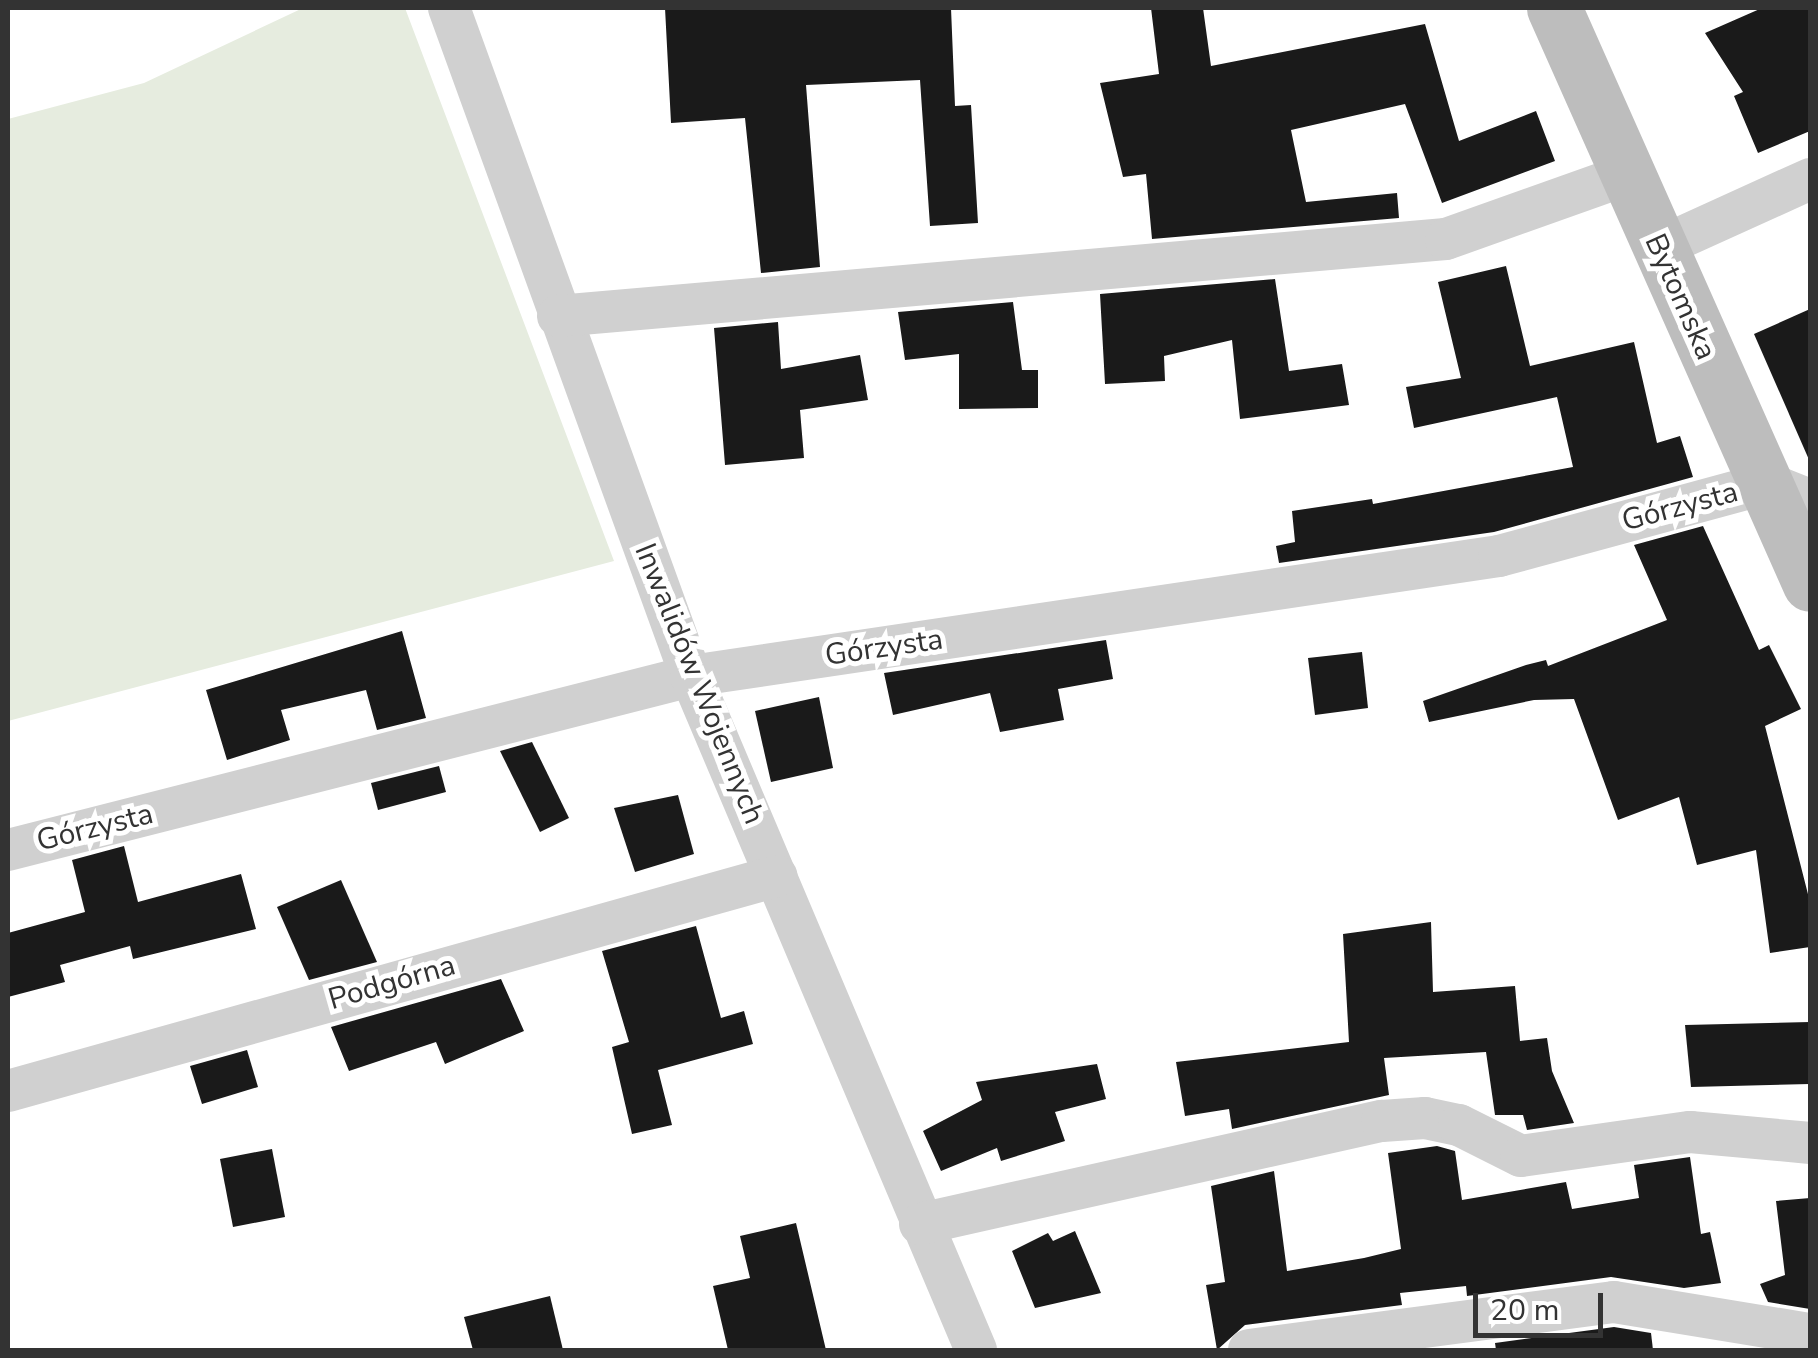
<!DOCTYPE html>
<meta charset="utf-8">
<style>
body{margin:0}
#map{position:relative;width:1818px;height:1358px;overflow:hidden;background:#fff;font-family:"Nunito Sans",sans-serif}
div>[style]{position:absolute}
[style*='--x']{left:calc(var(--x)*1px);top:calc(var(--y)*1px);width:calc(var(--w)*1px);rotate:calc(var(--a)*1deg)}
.green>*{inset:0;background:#e6ecdf}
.building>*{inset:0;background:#1a1a1a}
.street>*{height:42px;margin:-21px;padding:0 21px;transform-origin:21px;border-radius:21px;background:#d0d0d0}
.secondary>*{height:55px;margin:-27.5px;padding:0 27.5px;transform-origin:27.5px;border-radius:27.5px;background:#bdbdbd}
span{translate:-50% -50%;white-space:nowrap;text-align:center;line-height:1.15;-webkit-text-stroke:10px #fff;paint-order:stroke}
.street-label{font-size:30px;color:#333}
.frame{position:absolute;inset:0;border:10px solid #333;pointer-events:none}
.scale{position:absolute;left:1473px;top:1293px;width:130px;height:45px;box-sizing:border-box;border:5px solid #333;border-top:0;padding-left:12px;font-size:30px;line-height:35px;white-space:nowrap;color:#333;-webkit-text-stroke:8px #fff;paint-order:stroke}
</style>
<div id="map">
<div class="green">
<div style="clip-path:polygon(303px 8px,405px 8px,614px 561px,8px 721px,8px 119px,144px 83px)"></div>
</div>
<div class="building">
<div style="clip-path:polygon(665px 8px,951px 8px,955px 106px,971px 105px,978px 223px,930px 226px,920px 80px,806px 85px,820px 267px,761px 273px,745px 118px,671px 123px)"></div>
<div style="clip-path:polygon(1151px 8px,1203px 8px,1211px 66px,1425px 24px,1459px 141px,1536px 111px,1555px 161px,1442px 203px,1405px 104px,1291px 130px,1306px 202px,1397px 193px,1399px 218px,1152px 239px,1146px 174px,1123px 177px,1100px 83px,1159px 74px)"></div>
<div style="clip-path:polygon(1762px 8px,1810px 8px,1810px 131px,1758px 153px,1734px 96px,1743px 92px,1705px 33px)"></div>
<div style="clip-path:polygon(1506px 266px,1530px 366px,1634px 342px,1657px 443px,1680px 436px,1693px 477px,1494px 532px,1279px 563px,1276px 546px,1295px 542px,1292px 511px,1372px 499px,1373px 504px,1573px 467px,1557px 397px,1414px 428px,1406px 387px,1461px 378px,1438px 282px)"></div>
<div style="clip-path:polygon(1275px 279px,1289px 371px,1342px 364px,1349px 405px,1240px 419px,1232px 340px,1164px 356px,1165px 381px,1105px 384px,1100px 294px)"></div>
<div style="clip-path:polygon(1013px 302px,1022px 370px,1038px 370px,1038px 408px,959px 409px,959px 354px,905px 360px,898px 312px)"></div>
<div style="clip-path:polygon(1810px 309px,1810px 462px,1754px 334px)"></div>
<div style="clip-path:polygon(778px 322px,781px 369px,860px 355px,868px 400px,800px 410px,804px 458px,725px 465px,714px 328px)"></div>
<div style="clip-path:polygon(1703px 526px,1759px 650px,1769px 645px,1801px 709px,1765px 726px,1810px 902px,1810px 947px,1770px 953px,1756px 850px,1697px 865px,1679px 797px,1618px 820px,1574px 699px,1534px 700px,1429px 722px,1423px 701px,1526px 665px,1546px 660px,1548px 666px,1667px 620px,1634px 545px)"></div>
<div style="clip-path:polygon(402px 631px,426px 718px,377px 730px,366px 690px,281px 710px,290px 740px,227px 760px,206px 690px)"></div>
<div style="clip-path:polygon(1106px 640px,1113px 679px,1058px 689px,1064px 720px,1000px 732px,990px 693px,893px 715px,884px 673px)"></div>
<div style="clip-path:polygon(1362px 652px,1368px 708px,1315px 715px,1308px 658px)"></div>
<div style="clip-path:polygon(819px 697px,833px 768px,771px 782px,755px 711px)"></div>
<div style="clip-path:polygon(532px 742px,569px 818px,540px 832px,500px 751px)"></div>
<div style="clip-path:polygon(439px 766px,446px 792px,378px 810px,371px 783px)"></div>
<div style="clip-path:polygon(678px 795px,694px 854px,635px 872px,614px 808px)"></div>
<div style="clip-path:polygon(124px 846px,138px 902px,241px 874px,256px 929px,133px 959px,130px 946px,60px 965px,65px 982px,8px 997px,8px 933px,85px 912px,72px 860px)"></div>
<div style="clip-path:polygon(341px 880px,377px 962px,309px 980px,277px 907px)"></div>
<div style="clip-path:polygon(1431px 922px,1433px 992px,1515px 986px,1520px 1041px,1547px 1038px,1552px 1071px,1574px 1123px,1527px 1130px,1523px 1115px,1495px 1115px,1486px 1052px,1384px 1058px,1389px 1095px,1232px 1129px,1229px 1109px,1185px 1116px,1176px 1062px,1349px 1042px,1343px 934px)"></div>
<div style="clip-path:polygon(696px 926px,721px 1018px,744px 1011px,753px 1044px,658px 1070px,672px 1125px,632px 1134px,612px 1047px,629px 1042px,602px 951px)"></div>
<div style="clip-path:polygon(501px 979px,524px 1031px,445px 1064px,436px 1042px,349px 1071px,331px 1027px)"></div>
<div style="clip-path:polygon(1810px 1022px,1810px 1084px,1691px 1087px,1685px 1025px)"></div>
<div style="clip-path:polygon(247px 1050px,258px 1087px,202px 1104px,190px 1066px)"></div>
<div style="clip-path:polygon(1097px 1064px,1106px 1099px,1055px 1112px,1065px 1141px,1001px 1161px,997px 1148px,941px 1171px,923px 1131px,982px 1100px,976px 1082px)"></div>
<div style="clip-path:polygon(1437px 1146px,1455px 1151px,1462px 1200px,1566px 1182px,1572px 1209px,1639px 1198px,1634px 1165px,1690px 1157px,1701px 1234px,1710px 1232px,1721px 1283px,1684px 1288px,1611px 1277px,1467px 1296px,1466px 1286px,1400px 1293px,1402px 1305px,1245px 1325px,1217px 1350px,1206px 1285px,1225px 1282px,1211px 1186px,1274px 1171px,1287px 1271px,1364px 1258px,1401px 1249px,1388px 1153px)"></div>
<div style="clip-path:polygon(272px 1149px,285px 1217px,233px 1227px,220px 1159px)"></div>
<div style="clip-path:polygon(1810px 1198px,1810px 1309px,1768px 1302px,1760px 1284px,1785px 1275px,1776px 1201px)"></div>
<div style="clip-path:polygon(796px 1223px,826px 1350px,728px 1350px,713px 1286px,750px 1278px,740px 1236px)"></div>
<div style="clip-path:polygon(1075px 1231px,1101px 1293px,1035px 1308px,1012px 1251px,1048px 1233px,1053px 1241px)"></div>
<div style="clip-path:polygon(550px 1296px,563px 1350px,473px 1350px,464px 1317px)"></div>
<div style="clip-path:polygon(1614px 1327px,1651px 1333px,1653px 1350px,1496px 1350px,1495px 1343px)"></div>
</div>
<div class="street">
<div style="--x:449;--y:8;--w:710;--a:70.09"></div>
<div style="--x:691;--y:676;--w:732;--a:67.08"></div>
<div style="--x:1658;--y:248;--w:167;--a:-24.4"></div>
<div style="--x:558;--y:316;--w:891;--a:-4.96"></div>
<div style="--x:1446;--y:239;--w:191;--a:-19.6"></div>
<div style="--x:8;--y:850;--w:705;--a:-14.29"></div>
<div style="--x:691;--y:676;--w:817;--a:-8.45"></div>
<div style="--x:1499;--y:556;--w:278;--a:-15.2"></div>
<div style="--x:1767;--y:483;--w:46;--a:21.6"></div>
<div style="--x:8;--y:1091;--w:798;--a:-15.62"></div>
<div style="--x:920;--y:1224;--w:473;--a:-12.6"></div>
<div style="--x:1382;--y:1121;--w:43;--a:-4"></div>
<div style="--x:1425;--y:1118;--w:35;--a:12"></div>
<div style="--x:1459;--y:1125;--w:69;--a:26.6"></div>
<div style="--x:1521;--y:1156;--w:171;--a:-8.1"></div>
<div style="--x:1690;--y:1132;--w:121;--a:5.2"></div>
<div style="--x:1249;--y:1350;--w:368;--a:-7.5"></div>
<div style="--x:1614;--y:1302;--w:199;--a:9.3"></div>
</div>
<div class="secondary">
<div style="--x:1554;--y:8;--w:630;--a:66.04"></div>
</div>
<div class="street-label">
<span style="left:1680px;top:297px;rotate:66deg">Bytomska</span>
<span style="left:1680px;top:507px;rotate:-15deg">Górzysta</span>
<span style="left:884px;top:648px;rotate:-8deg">Górzysta</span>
<span style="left:699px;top:684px;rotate:68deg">Inwalidów Wojennych</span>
<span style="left:95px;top:828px;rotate:-14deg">Górzysta</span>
<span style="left:392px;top:983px;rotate:-16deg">Podgórna</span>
</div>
<div class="frame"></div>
<div class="scale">20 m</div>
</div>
